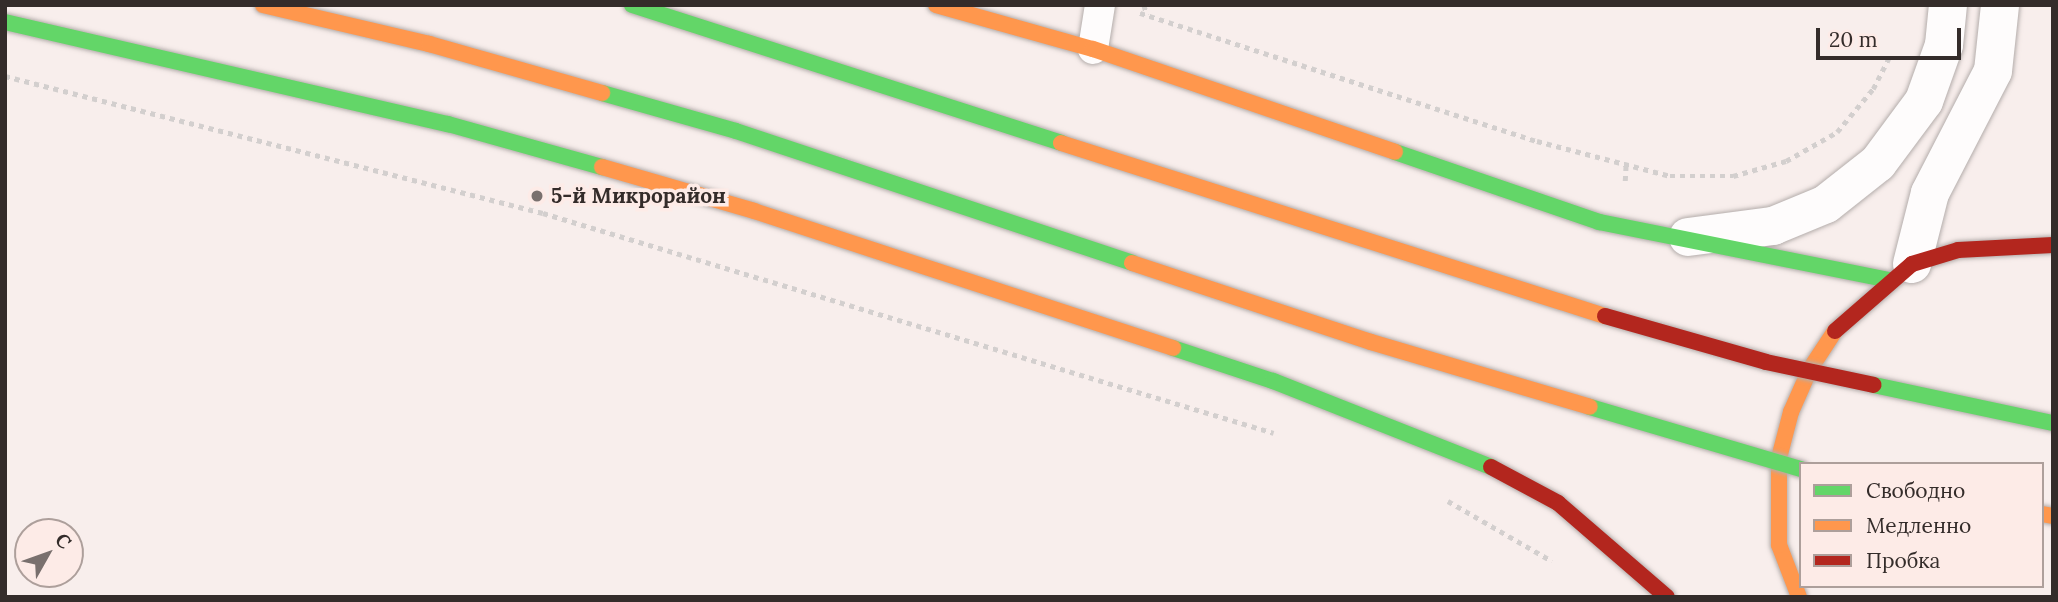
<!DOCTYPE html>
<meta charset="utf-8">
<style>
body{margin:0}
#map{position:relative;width:2058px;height:602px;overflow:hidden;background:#f8eeec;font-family:Lora,serif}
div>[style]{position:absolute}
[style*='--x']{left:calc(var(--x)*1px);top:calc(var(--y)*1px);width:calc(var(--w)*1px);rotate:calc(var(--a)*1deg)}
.path>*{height:4.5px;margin-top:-2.25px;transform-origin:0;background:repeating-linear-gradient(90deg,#d3cfce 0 5px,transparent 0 10px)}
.roads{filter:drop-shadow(0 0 2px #b4adab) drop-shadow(0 0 2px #b4adab)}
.lane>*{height:30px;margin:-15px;padding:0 15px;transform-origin:15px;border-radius:15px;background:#fefcfc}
.street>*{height:38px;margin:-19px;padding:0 19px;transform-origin:19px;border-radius:19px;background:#fefcfc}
.fast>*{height:16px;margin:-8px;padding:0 8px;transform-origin:8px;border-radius:8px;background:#63d668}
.slow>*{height:16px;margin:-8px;padding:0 8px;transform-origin:8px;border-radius:8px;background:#ff974d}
.jam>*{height:16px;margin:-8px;padding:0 8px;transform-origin:8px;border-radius:8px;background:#b3261e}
.bridges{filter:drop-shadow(0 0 2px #b4adab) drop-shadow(0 0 2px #b4adab)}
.fast-bridge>*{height:16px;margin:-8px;padding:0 8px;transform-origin:8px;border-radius:8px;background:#63d668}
.slow-bridge>*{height:16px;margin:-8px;padding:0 8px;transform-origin:8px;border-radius:8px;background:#ff974d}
.jam-bridge>*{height:16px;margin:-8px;padding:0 8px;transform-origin:8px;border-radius:8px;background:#b3261e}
.dots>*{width:19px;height:19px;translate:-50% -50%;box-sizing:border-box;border:4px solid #fdebe7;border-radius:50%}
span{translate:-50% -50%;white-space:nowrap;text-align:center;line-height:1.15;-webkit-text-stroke:7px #fdebe7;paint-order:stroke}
.poi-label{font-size:21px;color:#342c2a;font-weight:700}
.left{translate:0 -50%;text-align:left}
.frame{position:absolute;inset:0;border:7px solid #342c2a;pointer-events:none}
.legend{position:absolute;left:1799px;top:462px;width:245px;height:126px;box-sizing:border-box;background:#fdebe7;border:2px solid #ad9f9b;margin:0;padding:9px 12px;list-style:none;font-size:21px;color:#342c2a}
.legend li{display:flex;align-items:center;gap:14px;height:35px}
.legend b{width:35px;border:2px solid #ad9f9b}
.north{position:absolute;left:14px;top:518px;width:70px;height:70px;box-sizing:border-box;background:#fdebe7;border:2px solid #ad9f9b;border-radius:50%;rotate:50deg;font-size:19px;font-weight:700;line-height:28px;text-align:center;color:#342c2a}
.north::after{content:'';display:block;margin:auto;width:24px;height:32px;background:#79706e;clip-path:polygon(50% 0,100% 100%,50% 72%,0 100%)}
.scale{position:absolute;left:1816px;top:28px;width:145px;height:32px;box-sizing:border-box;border:4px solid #342c2a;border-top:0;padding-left:9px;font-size:21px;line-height:24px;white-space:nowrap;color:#342c2a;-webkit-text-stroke:5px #fdebe7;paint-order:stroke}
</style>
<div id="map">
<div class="path">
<div style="--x:1144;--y:5;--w:10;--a:73"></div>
<div style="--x:1140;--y:13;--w:417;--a:17.9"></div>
<div style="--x:1537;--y:141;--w:138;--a:14.7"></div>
<div style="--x:1670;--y:176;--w:63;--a:0"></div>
<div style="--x:1733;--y:176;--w:55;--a:-15.8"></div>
<div style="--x:1786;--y:161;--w:59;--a:-29.6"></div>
<div style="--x:1837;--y:132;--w:56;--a:-50.1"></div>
<div style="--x:1873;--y:89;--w:34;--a:-63"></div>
<div style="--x:5;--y:76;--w:555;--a:14.29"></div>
<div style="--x:543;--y:213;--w:763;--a:16.75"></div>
<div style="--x:1625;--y:181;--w:17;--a:-87"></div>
<div style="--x:1448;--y:501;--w:120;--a:30"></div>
</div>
<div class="roads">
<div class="lane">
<div style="--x:1093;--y:49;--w:45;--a:-81"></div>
</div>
<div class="street">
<div style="--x:1688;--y:237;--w:86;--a:-7.4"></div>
<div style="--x:1773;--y:226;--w:57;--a:-22.5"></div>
<div style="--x:1826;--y:204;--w:66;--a:-38.3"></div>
<div style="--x:1878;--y:163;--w:77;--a:-53.4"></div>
<div style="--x:1924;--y:101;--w:59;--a:-70.3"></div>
<div style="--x:1944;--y:45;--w:40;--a:-84.3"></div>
<div style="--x:1912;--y:264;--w:73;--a:-75.8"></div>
<div style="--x:1930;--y:193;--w:137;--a:-62.7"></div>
<div style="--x:1993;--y:71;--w:66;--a:-83.9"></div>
</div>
<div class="fast">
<div style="--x:5;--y:22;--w:455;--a:13"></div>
<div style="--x:448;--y:124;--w:160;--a:15.6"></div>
<div style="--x:1395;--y:152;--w:216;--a:18.9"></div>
<div style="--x:1599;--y:222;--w:297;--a:11.3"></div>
<div style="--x:1173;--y:348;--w:105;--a:18.3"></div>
<div style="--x:1273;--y:381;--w:234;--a:21.5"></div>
</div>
<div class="slow">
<div style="--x:936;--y:5;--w:163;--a:15.7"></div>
<div style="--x:1093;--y:49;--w:319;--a:18.8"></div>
<div style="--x:602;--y:167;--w:158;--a:16.1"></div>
<div style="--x:754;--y:211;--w:441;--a:18.1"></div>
<div style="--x:2042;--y:514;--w:11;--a:10"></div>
<div style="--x:1799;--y:597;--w:56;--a:-111"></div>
<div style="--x:1779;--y:545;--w:87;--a:-90"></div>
<div style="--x:1779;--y:458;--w:48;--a:-75.4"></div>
<div style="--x:1791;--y:412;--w:47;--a:-66.2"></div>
<div style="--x:1810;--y:369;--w:45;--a:-56.7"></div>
</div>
<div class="jam">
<div style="--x:1835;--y:331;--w:102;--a:-41"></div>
<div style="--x:1912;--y:264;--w:48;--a:-16.9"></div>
<div style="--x:1958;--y:250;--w:95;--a:-3"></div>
<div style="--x:1491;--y:467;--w:76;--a:28.2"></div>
<div style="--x:1558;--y:503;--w:144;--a:40.8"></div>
</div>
</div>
<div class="bridges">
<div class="fast-bridge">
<div style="--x:632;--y:5;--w:451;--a:17.8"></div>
<div style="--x:602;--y:93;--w:139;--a:15.8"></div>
<div style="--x:736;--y:131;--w:417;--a:18.4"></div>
<div style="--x:1874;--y:385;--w:183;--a:12"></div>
<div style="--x:1590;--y:407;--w:220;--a:16.4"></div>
</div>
<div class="slow-bridge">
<div style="--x:263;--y:5;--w:171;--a:13.2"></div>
<div style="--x:429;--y:44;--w:180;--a:15.8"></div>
<div style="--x:1061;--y:143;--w:571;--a:17.64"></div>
<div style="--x:1132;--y:263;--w:252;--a:18.3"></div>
<div style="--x:1371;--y:342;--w:228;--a:16.5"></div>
</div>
<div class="jam-bridge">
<div style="--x:1605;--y:316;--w:167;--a:15.9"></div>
<div style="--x:1766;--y:362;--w:110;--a:12"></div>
</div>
</div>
<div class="dots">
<div style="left:537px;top:196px;background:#79706e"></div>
</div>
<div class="poi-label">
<span class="left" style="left:551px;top:196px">5-й Микрорайон</span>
</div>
<div class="frame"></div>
<ul class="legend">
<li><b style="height:9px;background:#63d668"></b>Свободно</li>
<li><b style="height:9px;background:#ff974d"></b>Медленно</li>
<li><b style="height:9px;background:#b3261e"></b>Пробка</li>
</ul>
<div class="north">С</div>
<div class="scale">20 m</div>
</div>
